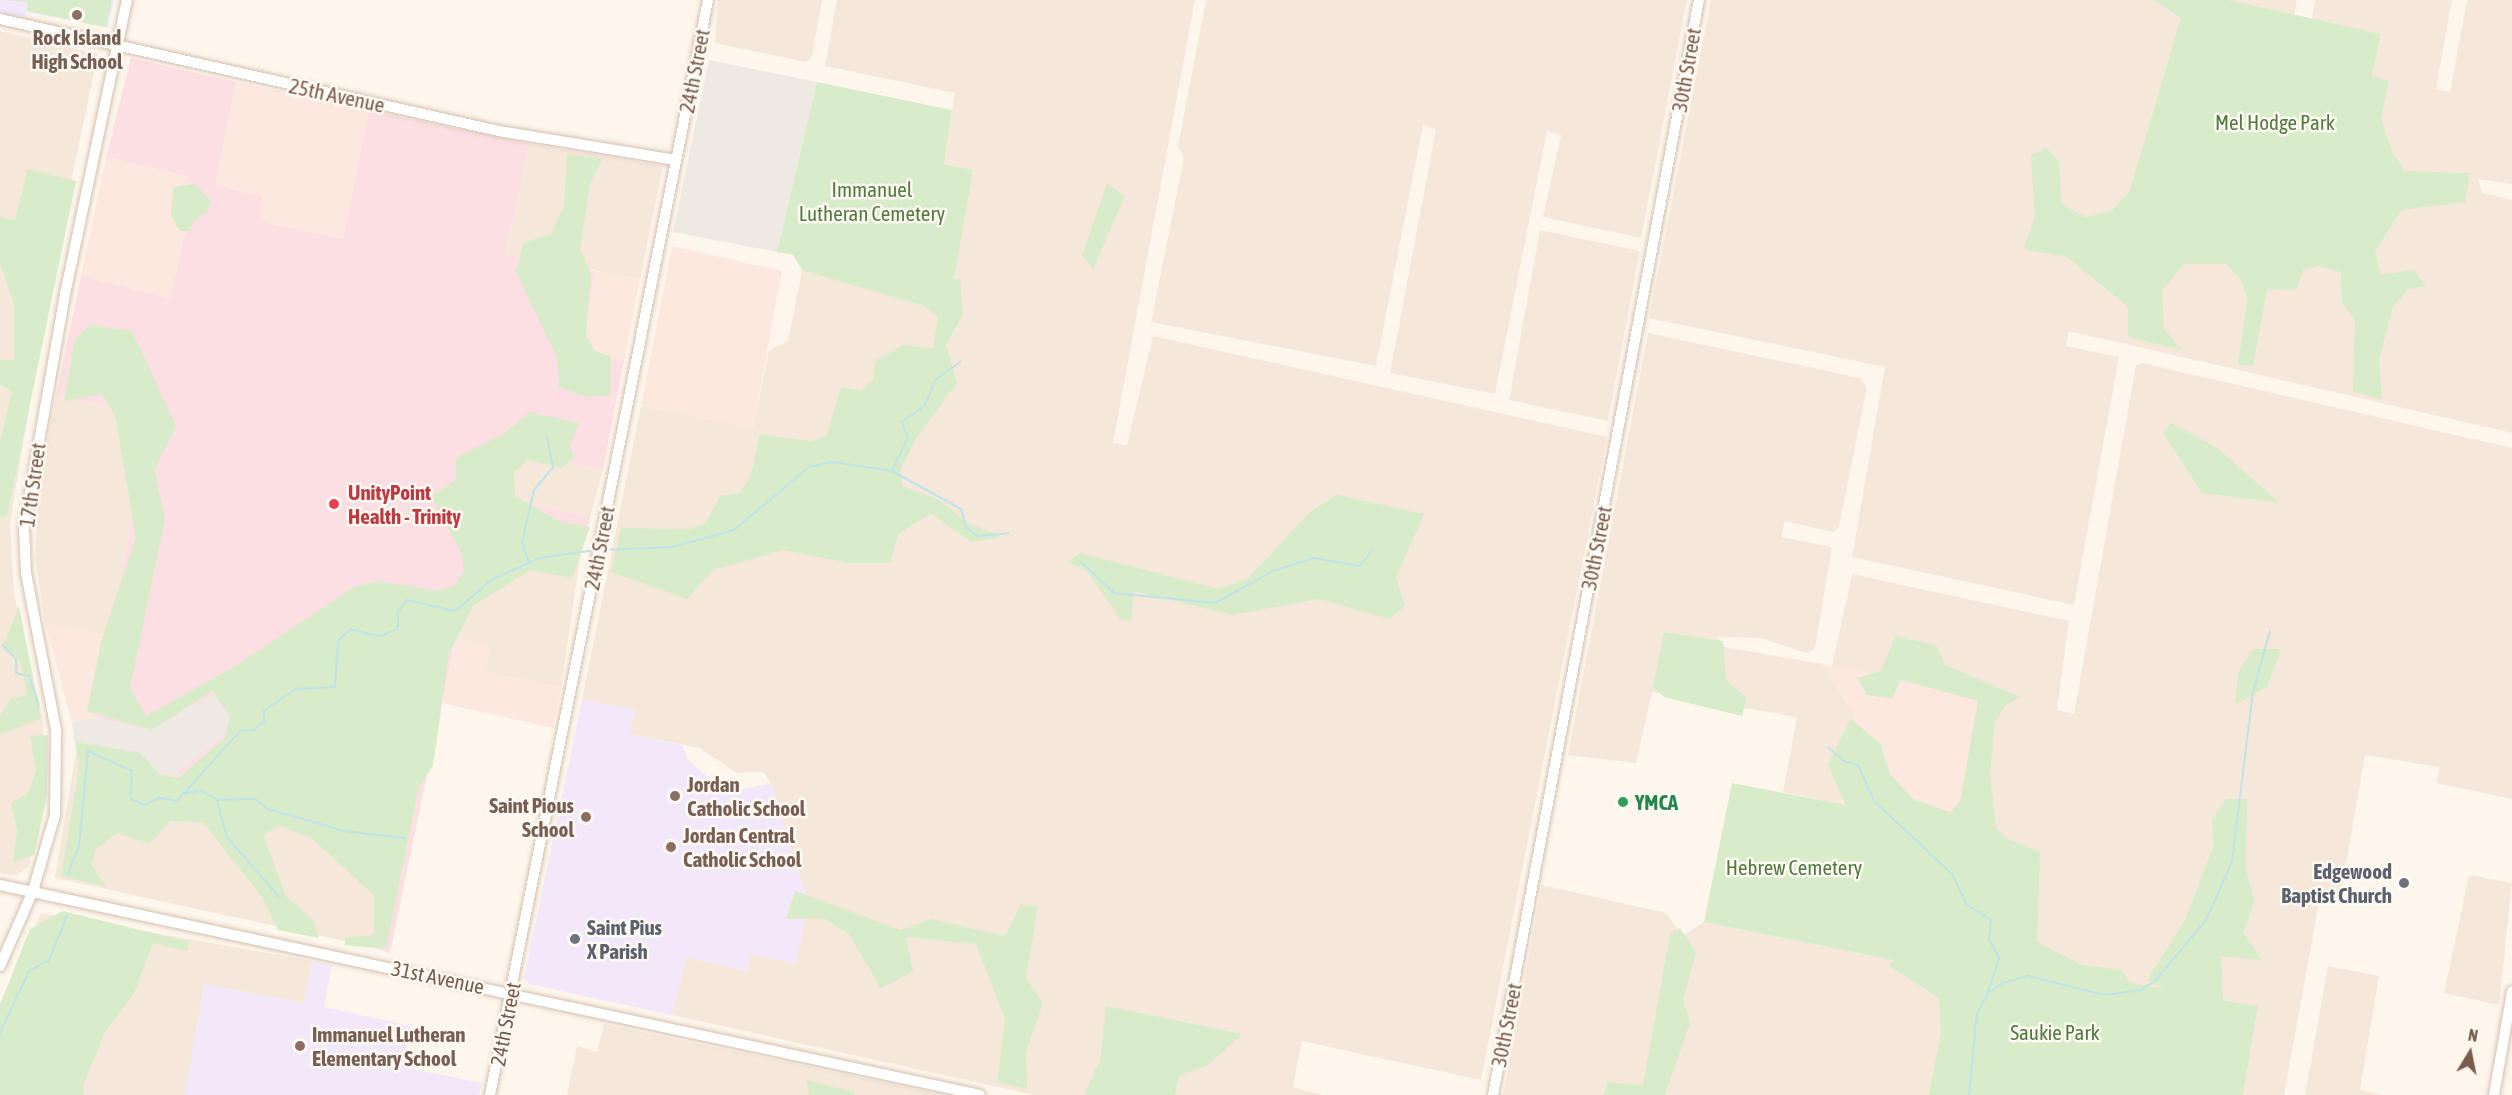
<!DOCTYPE html>
<style>
body{margin:0}
#map{position:relative;width:2512px;height:1095px;overflow:hidden;background:#fdf6ec;font-family:"Asap Condensed",sans-serif}
div>[style]{position:absolute}
[style*='--x']{left:calc(var(--x)*1px);top:calc(var(--y)*1px);width:calc(var(--w)*1px);rotate:calc(var(--a)*1deg)}
.residential>*{inset:0;background:#f5e8da}
.commercial>*{inset:0;background:#fde8e0}
.industrial>*{inset:0;background:#efe9e4}
.education>*{inset:0;background:#f3e8fa}
.medical>*{inset:0;background:#fbdfe3}
.green>*{inset:0;background:#d8ecc9}
.stream>*{height:2px;margin:-1px;padding:0 1px;transform-origin:1px;border-radius:1px;background:#bfe3e8}
.roads{filter:drop-shadow(0 0 2px #d6c0b0) drop-shadow(0 0 2px #d6c0b0)}
.secondary>*{height:10px;margin:-5px;padding:0 5px;transform-origin:5px;border-radius:5px;background:#fff}
.dots>*{width:16px;height:16px;translate:-50% -50%;box-sizing:border-box;border:3px solid #fffaf3;border-radius:50%}
span{translate:-50% -50%;white-space:nowrap;text-align:center;line-height:1.15;-webkit-text-stroke:5px #fffaf3;paint-order:stroke}
.education-label{font-size:21px;color:#785e54;font-weight:700}
.left{translate:0 -50%;text-align:left}
.right{translate:-100% -50%;text-align:right}
.street-label{font-size:21px;color:#7a5c4d}
.park-label{font-size:21px;color:#537a41}
.health-label{font-size:21px;color:#be3a42;font-weight:700}
.leisure-label{font-size:21px;color:#27864d;font-weight:700}
.worship-label{font-size:21px;color:#5b616d;font-weight:700}
.north{position:absolute;left:2440px;top:1023px;width:60px;height:60px;-webkit-text-stroke:4px #fffaf3;paint-order:stroke;rotate:10deg;font-size:16px;font-weight:700;line-height:24px;text-align:center;color:#7a5c4d}
.north::after{content:'';display:block;margin:auto;width:21px;height:27px;background:#7a5c4d;clip-path:polygon(50% 0,100% 100%,50% 72%,0 100%)}
</style>
<div id="map">
<div class="residential">
<div style="clip-path:polygon(718px 0,822px 0,812px 57px,806px 62px,715px 43px)"></div>
<div style="clip-path:polygon(837px 0,1195px 0,1113px 443px,1127px 445px,1153px 336px,1607px 437px,1481px 1080px,1302px 1041px,1293px 1087px,1323px 1095px,1034px 1095px,672px 1015px,686px 957px,746px 971px,751px 954px,809px 905px,771px 783px,763px 772px,737px 773px,699px 748px,630px 734px,582px 700px,641px 406px,753px 428px,769px 350px,788px 341px,802px 270px,950px 300px,973px 170px,944px 164px,955px 93px,825px 66px)"></div>
<div style="clip-path:polygon(1206px 0,1687px 0,1641px 238px,1543px 217px,1561px 135px,1547px 131px,1495px 394px,1390px 373px,1436px 129px,1423px 125px,1376px 366px,1151px 322px,1184px 158px,1178px 146px)"></div>
<div style="clip-path:polygon(1711px 0,2193px 0,2349px 267px,2389px 81px,2372px 77px,2381px 34px,2312px 19px,2315px 0,2452px 0,2436px 89px,2450px 92px,2467px 0,2512px 0,2512px 184px,2478px 179px,2482px 193px,2512px 200px,2512px 433px,2069px 331px,2066px 346px,2119px 357px,2074px 605px,1852px 557px,1885px 367px,1649px 318px)"></div>
<div style="clip-path:polygon(2229px 0,2297px 0,2294px 15px)"></div>
<div style="clip-path:polygon(0 31px,98px 54px,50px 282px,10px 523px,14px 594px,43px 719px,45px 787px,29px 866px,16px 876px,0 873px)"></div>
<div style="clip-path:polygon(530px 144px,663px 166px,640px 279px,505px 254px)"></div>
<div style="clip-path:polygon(1540px 230px,1640px 251px,1608px 421px,1509px 400px)"></div>
<div style="clip-path:polygon(1648px 333px,1860px 378px,1867px 387px,1839px 527px,1833px 532px,1785px 521px,1781px 537px,1832px 547px,1815px 649px,1806px 653px,1761px 638px,1717px 637px,1725px 647px,1822px 664px,1855px 715px,1841px 804px,1783px 792px,1797px 717px,1652px 692px,1636px 763px,1568px 755px)"></div>
<div style="clip-path:polygon(2142px 363px,2512px 448px,2512px 799px,2437px 783px,2439px 767px,2365px 755px,2340px 900px,2320px 897px,2284px 1095px,2243px 1095px,2258px 1006px,2004px 960px,1957px 828px,1832px 666px,1852px 574px,2069px 621px,2057px 710px,2074px 714px,2136px 365px)"></div>
<div style="clip-path:polygon(56px 396px,151px 414px,111px 636px,45px 623px,35px 557px,39px 485px)"></div>
<div style="clip-path:polygon(487px 444px,603px 470px,590px 517px,477px 491px)"></div>
<div style="clip-path:polygon(525px 548px,580px 559px,561px 687px,485px 672px,456px 638px,463px 602px)"></div>
<div style="clip-path:polygon(76px 752px,395px 822px,368px 946px,55px 878px)"></div>
<div style="clip-path:polygon(2469px 875px,2512px 883px,2499px 1005px,2444px 993px)"></div>
<div style="clip-path:polygon(1542px 885px,1666px 913px,1682px 936px,1704px 922px,2000px 980px,1979px 1095px,1503px 1095px)"></div>
<div style="clip-path:polygon(41px 913px,312px 961px,304px 1003px,204px 984px,185px 1095px,0 1095px,0 1003px)"></div>
<div style="clip-path:polygon(2328px 966px,2379px 976px,2360px 1090px,2383px 1095px,2305px 1095px)"></div>
<div style="clip-path:polygon(604px 1024px,944px 1095px,567px 1095px,577px 1046px,597px 1052px)"></div>
</div>
<div class="commercial">
<div style="clip-path:polygon(236px 82px,369px 110px,343px 239px,258px 221px,215px 185px)"></div>
<div style="clip-path:polygon(106px 157px,187px 176px,195px 190px,170px 298px,81px 276px)"></div>
<div style="clip-path:polygon(672px 246px,782px 271px,753px 428px,641px 406px)"></div>
<div style="clip-path:polygon(595px 271px,640px 279px,624px 361px,580px 352px)"></div>
<div style="clip-path:polygon(45px 623px,111px 636px,96px 717px,72px 723px)"></div>
<div style="clip-path:polygon(456px 638px,490px 646px,486px 672px,561px 687px,553px 728px,442px 703px)"></div>
<div style="clip-path:polygon(1822px 664px,1984px 695px,1957px 828px,1841px 804px,1855px 715px)"></div>
</div>
<div class="industrial">
<div style="clip-path:polygon(709px 60px,817px 82px,777px 252px,673px 232px)"></div>
<div style="clip-path:polygon(238px 681px,258px 708px,174px 774px,76px 752px,72px 723px,96px 717px,147px 729px)"></div>
</div>
<div class="education">
<div style="clip-path:polygon(0 0,114px 0,108px 28px,27px 12px,25px 18px,0 13px)"></div>
<div style="clip-path:polygon(582px 700px,635px 709px,630px 734px,682px 745px,688px 760px,709px 778px,744px 789px,771px 783px,809px 905px,795px 964px,751px 954px,747px 971px,686px 957px,672px 1015px,529px 984px,524px 978px)"></div>
<div style="clip-path:polygon(312px 961px,332px 965px,324px 1007px,411px 1026px,403px 1067px,482px 1083px,479px 1095px,185px 1095px,204px 984px,304px 1003px)"></div>
</div>
<div class="medical">
<div style="clip-path:polygon(131px 58px,236px 82px,215px 185px,262px 197px,259px 221px,343px 239px,369px 110px,530px 144px,505px 254px,595px 271px,580px 352px,624px 361px,603px 470px,488px 444px,477px 491px,590px 517px,580px 559px,526px 548px,463px 602px,390px 953px,368px 946px,395px 822px,174px 774px,258px 708px,238px 682px,147px 729px,96px 717px,151px 414px,56px 396px,81px 276px,170px 298px,195px 190px,187px 176px,106px 157px)"></div>
</div>
<div class="green">
<div style="clip-path:polygon(2px 0,112px 0,106px 27px,27px 11px,28px 2px)"></div>
<div style="clip-path:polygon(2154px 0,2229px 0,2381px 34px,2372px 76px,2389px 81px,2381px 119px,2392px 152px,2404px 171px,2470px 173px,2465px 202px,2401px 210px,2375px 252px,2381px 275px,2415px 270px,2426px 286px,2408px 289px,2393px 307px,2379px 359px,2382px 399px,2353px 392px,2355px 320px,2342px 303px,2341px 272px,2319px 266px,2303px 270px,2297px 289px,2267px 290px,2253px 366px,2238px 365px,2247px 300px,2242px 281px,2226px 264px,2184px 264px,2162px 290px,2164px 329px,2182px 350px,2128px 337px,2128px 307px,2099px 283px,2067px 257px,2023px 249px,2035px 217px,2031px 155px,2046px 148px,2059px 162px,2062px 204px,2085px 217px,2112px 211px,2130px 190px,2181px 18px)"></div>
<div style="clip-path:polygon(817px 82px,952px 110px,944px 164px,973px 170px,954px 280px,960px 278px,963px 314px,946px 345px,957px 383px,917px 437px,901px 469px,902px 486px,938px 499px,968px 523px,1001px 537px,971px 542px,931px 514px,898px 534px,890px 563px,849px 563px,783px 550px,713px 570px,687px 599px,611px 572px,621px 528px,689px 529px,705px 524px,720px 496px,740px 493px,751px 475px,760px 434px,811px 441px,827px 436px,841px 387px,862px 391px,873px 379px,876px 360px,904px 345px,933px 349px,938px 317px,924px 306px,802px 270px,793px 255px,777px 252px)"></div>
<div style="clip-path:polygon(567px 154px,602px 159px,590px 183px,580px 249px,591px 274px,586px 335px,595px 351px,611px 356px,610px 395px,587px 397px,559px 387px,557px 357px,516px 272px,523px 243px,551px 234px,564px 206px)"></div>
<div style="clip-path:polygon(28px 169px,76px 181px,7px 516px,0 517px,0 442px,12px 392px,0 385px,0 360px,14px 360px,14px 304px,0 262px,0 217px,15px 220px)"></div>
<div style="clip-path:polygon(1107px 183px,1125px 196px,1093px 269px,1082px 255px)"></div>
<div style="clip-path:polygon(195px 184px,211px 201px,207px 213px,195px 219px,190px 231px,180px 231px,171px 215px,173px 187px)"></div>
<div style="clip-path:polygon(90px 325px,132px 331px,176px 426px,154px 470px,165px 518px,130px 688px,146px 716px,237px 665px,354px 587px,378px 581px,438px 591px,455px 585px,464px 570px,462px 554px,431px 496px,456px 480px,456px 458px,505px 433px,530px 412px,579px 423px,570px 446px,574px 458px,562px 468px,528px 460px,514px 472px,515px 496px,561px 522px,590px 527px,572px 578px,530px 570px,474px 605px,449px 653px,433px 766px,419px 786px,386px 949px,344px 945px,346px 938px,374px 935px,374px 895px,311px 838px,280px 826px,263px 835px,286px 896px,313px 920px,319px 938px,278px 930px,262px 897px,203px 822px,170px 821px,150px 844px,117px 833px,95px 850px,92px 865px,106px 887px,61px 876px,79px 767px,76px 742px,140px 753px,160px 775px,178px 778px,225px 738px,230px 716px,213px 691px,151px 730px,87px 711px,102px 639px,136px 538px,115px 415px,102px 394px,64px 401px,75px 340px)"></div>
<div style="clip-path:polygon(2171px 423px,2216px 447px,2280px 503px,2202px 493px,2163px 433px)"></div>
<div style="clip-path:polygon(1337px 495px,1424px 514px,1396px 577px,1405px 606px,1389px 619px,1319px 599px,1233px 615px,1134px 591px,1131px 621px,1121px 620px,1087px 571px,1068px 562px,1080px 553px,1219px 589px,1247px 579px,1311px 511px)"></div>
<div style="clip-path:polygon(19px 606px,41px 719px,0 734px,0 716px,10px 699px,27px 695px,21px 662px,2px 649px)"></div>
<div style="clip-path:polygon(1664px 632px,1723px 641px,1726px 680px,1747px 698px,1742px 716px,1664px 697px,1653px 687px)"></div>
<div style="clip-path:polygon(1895px 636px,1936px 645px,1945px 665px,2020px 697px,2006px 705px,1995px 722px,1990px 774px,1996px 827px,2006px 838px,2040px 852px,2037px 942px,2082px 965px,2122px 970px,2129px 982px,2166px 989px,2147px 980px,2185px 920px,2214px 845px,2212px 820px,2226px 799px,2247px 799px,2246px 870px,2255px 901px,2243px 932px,2262px 960px,2221px 956px,2223px 1000px,2258px 1006px,2243px 1095px,1929px 1095px,1941px 1034px,1939px 998px,1889px 966px,1894px 960px,1704px 922px,1732px 783px,1846px 805px,1828px 765px,1851px 719px,1881px 744px,1890px 774px,1913px 799px,1950px 812px,1960px 802px,1978px 701px,1901px 680px,1892px 699px,1867px 695px,1857px 678px,1881px 671px)"></div>
<div style="clip-path:polygon(2253px 649px,2281px 649px,2267px 687px,2235px 705px,2238px 673px)"></div>
<div style="clip-path:polygon(48px 735px,47px 796px,34px 855px,13px 862px,17px 831px,11px 803px,28px 793px,36px 771px,30px 736px)"></div>
<div style="clip-path:polygon(795px 891px,901px 930px,931px 919px,1005px 936px,1020px 905px,1038px 906px,1026px 978px,1043px 1003px,1026px 1052px,1027px 1089px,997px 1082px,1005px 1018px,976px 944px,906px 937px,913px 971px,881px 989px,849px 934px,823px 918px,786px 919px)"></div>
<div style="clip-path:polygon(63px 911px,189px 942px,187px 951px,153px 943px,134px 993px,104px 1034px,82px 1088px,85px 1095px,0 1095px,0 1005px,30px 929px)"></div>
<div style="clip-path:polygon(1680px 928px,1696px 953px,1683px 999px,1690px 1023px,1665px 1095px,1604px 1095px,1607px 1082px,1643px 1085px,1670px 934px)"></div>
<div style="clip-path:polygon(1106px 1006px,1242px 1034px,1208px 1065px,1179px 1076px,1175px 1095px,1084px 1095px,1100px 1060px)"></div>
<div style="clip-path:polygon(807px 1080px,855px 1092px,854px 1095px,809px 1095px)"></div>
</div>
<div class="stream">
<div style="--x:892;--y:471;--w:79;--a:28.8"></div>
<div style="--x:961;--y:509;--w:19;--a:74"></div>
<div style="--x:966;--y:527;--w:14;--a:39"></div>
<div style="--x:977;--y:536;--w:32;--a:-5"></div>
<div style="--x:601;--y:550;--w:72;--a:-2.4"></div>
<div style="--x:673;--y:547;--w:63;--a:-15.6"></div>
<div style="--x:734;--y:530;--w:98;--a:-40"></div>
<div style="--x:809;--y:467;--w:25;--a:-12"></div>
<div style="--x:833;--y:462;--w:60;--a:8.7"></div>
<div style="--x:892;--y:471;--w:37;--a:-64"></div>
<div style="--x:908;--y:438;--w:17;--a:-111"></div>
<div style="--x:902;--y:422;--w:29;--a:-36"></div>
<div style="--x:925;--y:405;--w:27;--a:-68"></div>
<div style="--x:935;--y:380;--w:32;--a:-36"></div>
<div style="--x:1081;--y:562;--w:45;--a:43.2"></div>
<div style="--x:1114;--y:593;--w:101;--a:5.7"></div>
<div style="--x:1215;--y:603;--w:66;--a:-28.9"></div>
<div style="--x:1273;--y:571;--w:43;--a:-17.6"></div>
<div style="--x:1314;--y:558;--w:47;--a:9.9"></div>
<div style="--x:1360;--y:566;--w:21;--a:-53"></div>
<div style="--x:529;--y:563;--w:21;--a:-109"></div>
<div style="--x:522;--y:543;--w:54;--a:-77.2"></div>
<div style="--x:534;--y:490;--w:30;--a:-50"></div>
<div style="--x:553;--y:467;--w:32;--a:-101"></div>
<div style="--x:3;--y:645;--w:19;--a:47"></div>
<div style="--x:16;--y:659;--w:14;--a:90"></div>
<div style="--x:16;--y:673;--w:13;--a:13"></div>
<div style="--x:29;--y:676;--w:32;--a:72"></div>
<div style="--x:1828;--y:747;--w:21;--a:41"></div>
<div style="--x:1844;--y:761;--w:15;--a:16"></div>
<div style="--x:1858;--y:765;--w:39;--a:66"></div>
<div style="--x:1874;--y:801;--w:107;--a:43.1"></div>
<div style="--x:1952;--y:874;--w:34;--a:64"></div>
<div style="--x:1967;--y:905;--w:28;--a:32"></div>
<div style="--x:1991;--y:920;--w:19;--a:96"></div>
<div style="--x:1989;--y:939;--w:21;--a:62"></div>
<div style="--x:1999;--y:958;--w:38;--a:108"></div>
<div style="--x:183;--y:794;--w:17;--a:-13"></div>
<div style="--x:200;--y:790;--w:20;--a:30"></div>
<div style="--x:217;--y:800;--w:38;--a:75"></div>
<div style="--x:227;--y:837;--w:79;--a:49.1"></div>
<div style="--x:217;--y:800;--w:38;--a:-2"></div>
<div style="--x:255;--y:799;--w:16;--a:38"></div>
<div style="--x:268;--y:809;--w:79;--a:16.1"></div>
<div style="--x:344;--y:831;--w:61;--a:6.5"></div>
<div style="--x:68;--y:874;--w:31;--a:-69"></div>
<div style="--x:79;--y:845;--w:94;--a:-84.5"></div>
<div style="--x:88;--y:751;--w:48;--a:24.4"></div>
<div style="--x:132;--y:771;--w:27;--a:94"></div>
<div style="--x:130;--y:798;--w:16;--a:27"></div>
<div style="--x:144;--y:805;--w:17;--a:-25"></div>
<div style="--x:159;--y:798;--w:18;--a:9"></div>
<div style="--x:177;--y:801;--w:94;--a:-48"></div>
<div style="--x:240;--y:731;--w:14;--a:-4"></div>
<div style="--x:254;--y:730;--w:13;--a:-42"></div>
<div style="--x:264;--y:721;--w:10;--a:-90"></div>
<div style="--x:264;--y:711;--w:38;--a:-35"></div>
<div style="--x:295;--y:689;--w:40;--a:-2.9"></div>
<div style="--x:335;--y:687;--w:46;--a:-86.3"></div>
<div style="--x:338;--y:641;--w:17;--a:-45"></div>
<div style="--x:350;--y:629;--w:30;--a:14"></div>
<div style="--x:379;--y:636;--w:20;--a:-20"></div>
<div style="--x:398;--y:629;--w:17;--a:-90"></div>
<div style="--x:398;--y:612;--w:15;--a:-53"></div>
<div style="--x:407;--y:600;--w:49;--a:12.9"></div>
<div style="--x:455;--y:611;--w:50;--a:-40.1"></div>
<div style="--x:493;--y:579;--w:51;--a:-24.1"></div>
<div style="--x:540;--y:558;--w:56;--a:-8.3"></div>
<div style="--x:0;--y:1033;--w:68;--a:-64.9"></div>
<div style="--x:29;--y:971;--w:23;--a:-29"></div>
<div style="--x:49;--y:960;--w:48;--a:-67.8"></div>
<div style="--x:1969;--y:1095;--w:81;--a:-84.4"></div>
<div style="--x:1977;--y:1014;--w:22;--a:-63"></div>
<div style="--x:1987;--y:994;--w:19;--a:-36"></div>
<div style="--x:2002;--y:983;--w:27;--a:-15"></div>
<div style="--x:2028;--y:976;--w:79;--a:13.9"></div>
<div style="--x:2105;--y:995;--w:36;--a:-8"></div>
<div style="--x:2141;--y:990;--w:17;--a:-33"></div>
<div style="--x:2155;--y:981;--w:80;--a:-50.1"></div>
<div style="--x:2206;--y:920;--w:64;--a:-65.9"></div>
<div style="--x:2232;--y:862;--w:171;--a:-83"></div>
<div style="--x:2253;--y:692;--w:63;--a:-74.4"></div>
</div>
<div class="roads">
<div class="secondary">
<div style="--x:0;--y:19;--w:511;--a:12.65"></div>
<div style="--x:499;--y:131;--w:179;--a:9.3"></div>
<div style="--x:0;--y:885;--w:1002;--a:12.09"></div>
<div style="--x:0;--y:966;--w:82;--a:-66.3"></div>
<div style="--x:33;--y:891;--w:79;--a:-73.9"></div>
<div style="--x:55;--y:815;--w:85;--a:-89.3"></div>
<div style="--x:56;--y:730;--w:160;--a:-100.8"></div>
<div style="--x:26;--y:573;--w:46;--a:-92.5"></div>
<div style="--x:24;--y:527;--w:237;--a:-80"></div>
<div style="--x:65;--y:294;--w:300;--a:-78.1"></div>
<div style="--x:490;--y:1095;--w:1116;--a:-78.74"></div>
<div style="--x:1493;--y:1095;--w:1114;--a:-79.35"></div>
<div style="--x:2494;--y:1095;--w:105;--a:-80.1"></div>
</div>
</div>
<div class="dots">
<div style="left:77px;top:15px;background:#8d6e63"></div>
<div style="left:334px;top:504px;background:#e0444e"></div>
<div style="left:675px;top:796px;background:#8d6e63"></div>
<div style="left:1623px;top:802px;background:#2e9e5b"></div>
<div style="left:586px;top:817px;background:#8d6e63"></div>
<div style="left:671px;top:847px;background:#8d6e63"></div>
<div style="left:2404px;top:883px;background:#6b7280"></div>
<div style="left:575px;top:939px;background:#6b7280"></div>
<div style="left:300px;top:1046px;background:#8d6e63"></div>
</div>
<div class="education-label">
<span style="left:77px;top:49px">Rock Island<br>High School</span>
<span class="left" style="left:687px;top:796px">Jordan<br>Catholic School</span>
<span class="right" style="left:574px;top:817px">Saint Pious<br>School</span>
<span class="left" style="left:683px;top:847px">Jordan Central<br>Catholic School</span>
<span class="left" style="left:312px;top:1046px">Immanuel Lutheran<br>Elementary School</span>
</div>
<div class="street-label">
<span style="left:1686px;top:70px;rotate:-80deg">30th Street</span>
<span style="left:694px;top:71px;rotate:-79deg">24th Street</span>
<span style="left:337px;top:95px;rotate:12deg">25th Avenue</span>
<span style="left:32px;top:485px;rotate:-82deg">17th Street</span>
<span style="left:599px;top:548px;rotate:-79deg">24th Street</span>
<span style="left:1596px;top:548px;rotate:-79deg">30th Street</span>
<span style="left:438px;top:977px;rotate:12deg">31st Avenue</span>
<span style="left:505px;top:1024px;rotate:-79deg">24th Street</span>
<span style="left:1506px;top:1025px;rotate:-79deg">30th Street</span>
</div>
<div class="park-label">
<span style="left:2275px;top:122px">Mel Hodge Park</span>
<span style="left:872px;top:201px">Immanuel<br>Lutheran Cemetery</span>
<span style="left:1794px;top:867px">Hebrew Cemetery</span>
<span style="left:2055px;top:1032px">Saukie Park</span>
</div>
<div class="health-label">
<span class="left" style="left:348px;top:504px">UnityPoint<br>Health - Trinity</span>
</div>
<div class="leisure-label">
<span class="left" style="left:1635px;top:802px">YMCA</span>
</div>
<div class="worship-label">
<span class="right" style="left:2392px;top:883px">Edgewood<br>Baptist Church</span>
<span class="left" style="left:587px;top:939px">Saint Pius<br>X Parish</span>
</div>
<div class="north">N</div>
</div>
